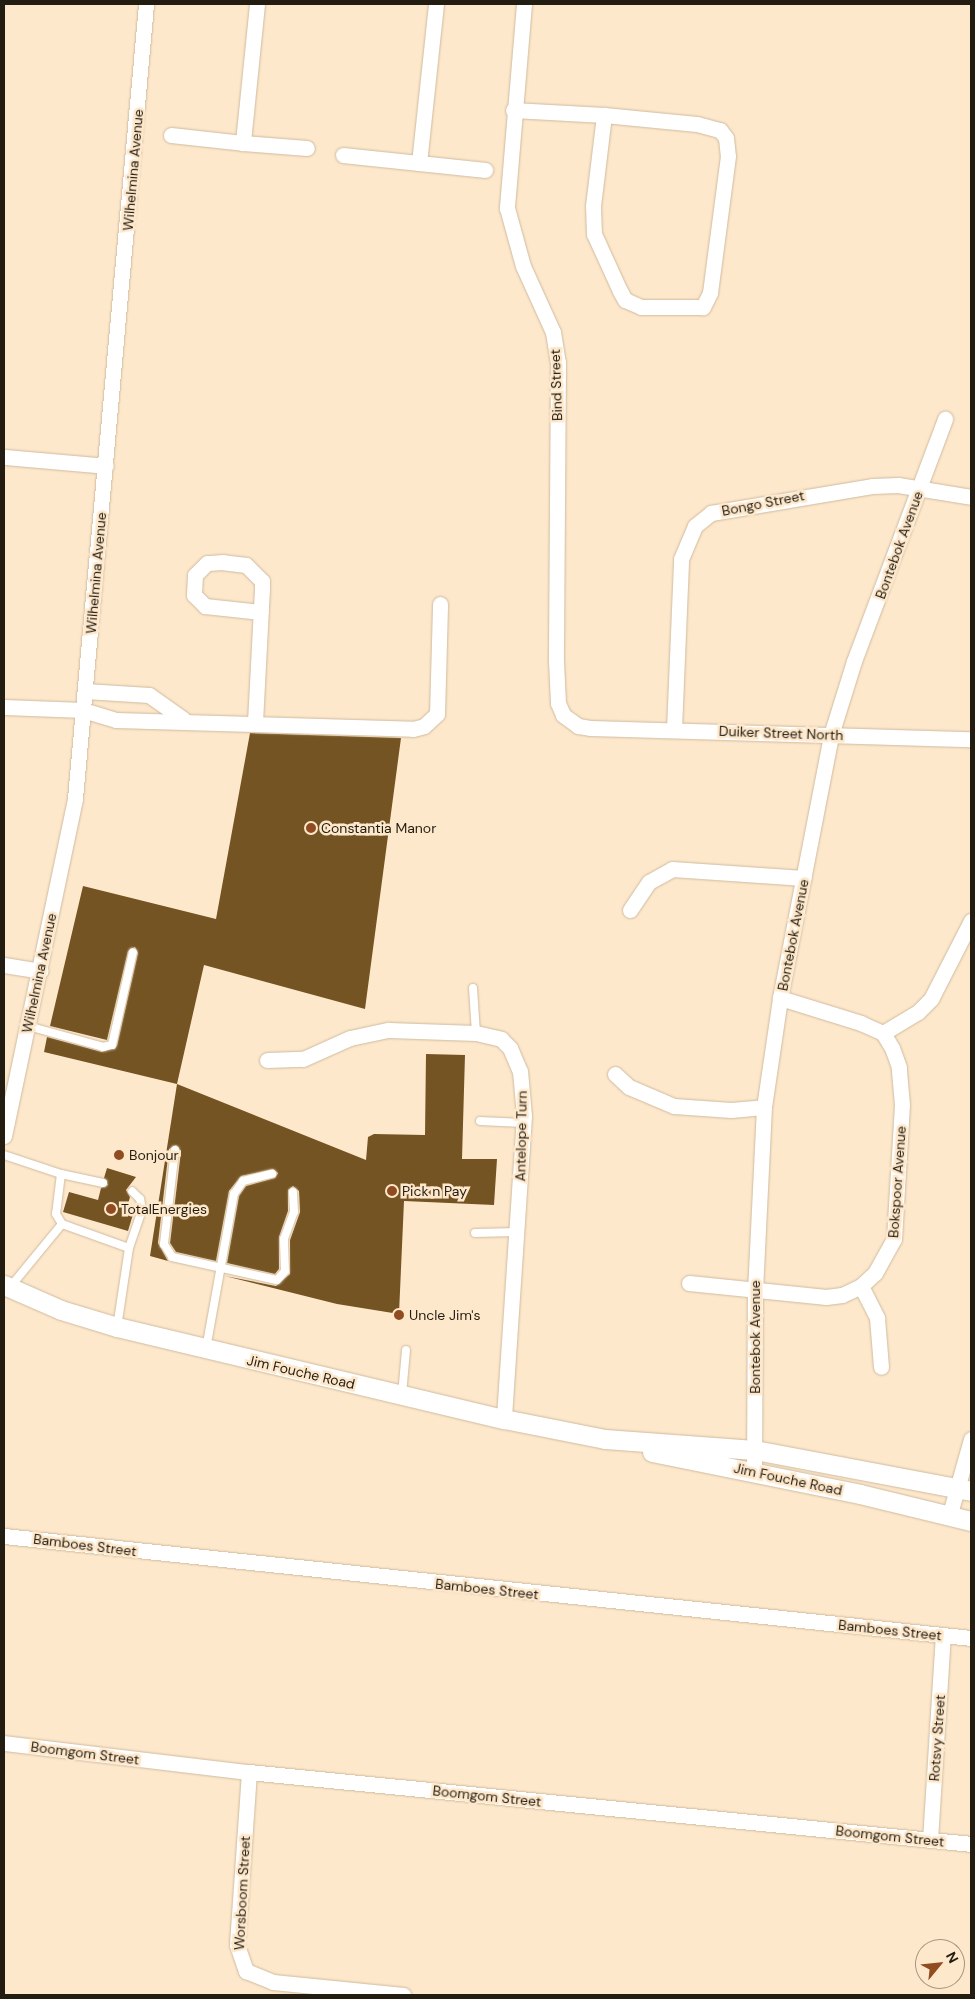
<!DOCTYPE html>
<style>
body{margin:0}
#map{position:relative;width:975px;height:1999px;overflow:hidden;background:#fee8cc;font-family:"DM Sans",sans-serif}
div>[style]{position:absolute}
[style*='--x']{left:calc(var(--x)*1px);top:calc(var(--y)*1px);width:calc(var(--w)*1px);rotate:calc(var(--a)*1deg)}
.building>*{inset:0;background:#755423}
.roads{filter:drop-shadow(0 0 1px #cfbb9f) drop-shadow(0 0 1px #cfbb9f)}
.service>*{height:8px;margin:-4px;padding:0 4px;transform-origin:4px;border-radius:4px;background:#fff}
.minor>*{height:15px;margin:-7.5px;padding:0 7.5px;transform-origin:7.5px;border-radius:7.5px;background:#fff}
.tertiary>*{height:19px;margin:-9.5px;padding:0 9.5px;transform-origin:9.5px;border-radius:9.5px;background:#fff}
.dots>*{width:14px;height:14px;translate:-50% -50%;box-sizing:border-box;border:2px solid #fee8cc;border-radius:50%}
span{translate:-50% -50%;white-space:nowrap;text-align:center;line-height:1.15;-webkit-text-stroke:5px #fee8cc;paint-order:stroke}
.street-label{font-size:14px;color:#231c11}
.poi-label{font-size:14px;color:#231c11}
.left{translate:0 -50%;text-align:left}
.frame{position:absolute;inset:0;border:5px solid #231c11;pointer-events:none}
.north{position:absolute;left:915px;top:1939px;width:50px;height:50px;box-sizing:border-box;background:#fee8cc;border:1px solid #a69681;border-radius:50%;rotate:62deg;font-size:14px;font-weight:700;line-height:20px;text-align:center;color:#231c11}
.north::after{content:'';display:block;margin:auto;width:18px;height:22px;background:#904b21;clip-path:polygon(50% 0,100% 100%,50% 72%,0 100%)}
</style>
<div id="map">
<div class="building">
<div style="clip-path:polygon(250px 733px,401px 738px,365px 1009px,204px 965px,177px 1084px,44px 1052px,47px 1037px,102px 1052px,117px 1046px,138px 953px,135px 947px,128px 951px,107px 1040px,50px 1026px,83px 886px,216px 919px)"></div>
<div style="clip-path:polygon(426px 1054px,465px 1055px,462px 1159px,497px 1159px,494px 1205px,404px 1201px,399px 1314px,337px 1304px,225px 1276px,276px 1286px,290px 1274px,290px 1240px,300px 1212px,299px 1191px,293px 1186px,288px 1190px,288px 1211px,279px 1237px,279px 1269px,275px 1274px,227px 1263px,239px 1196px,246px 1186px,275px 1178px,278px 1173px,273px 1169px,241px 1176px,229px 1191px,216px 1261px,176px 1252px,170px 1243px,181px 1151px,176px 1145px,169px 1149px,158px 1243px,168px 1261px,150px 1256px,177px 1084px,366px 1160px,368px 1137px,374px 1134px,425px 1135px)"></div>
<div style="clip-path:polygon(107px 1168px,136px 1177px,126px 1190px,130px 1197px,127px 1208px,134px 1211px,128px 1231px,63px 1212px,69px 1192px,98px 1200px,101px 1188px,108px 1185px,104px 1178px)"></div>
</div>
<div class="roads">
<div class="service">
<div style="--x:473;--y:988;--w:45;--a:86.2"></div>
<div style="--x:28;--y:1026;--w:78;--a:15.6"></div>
<div style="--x:103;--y:1047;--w:9;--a:-13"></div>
<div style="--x:112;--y:1045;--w:95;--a:-77.3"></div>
<div style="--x:480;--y:1121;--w:43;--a:2.7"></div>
<div style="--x:175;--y:1150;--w:95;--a:96.7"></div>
<div style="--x:164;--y:1244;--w:15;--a:58"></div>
<div style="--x:172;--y:1257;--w:107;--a:12.4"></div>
<div style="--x:277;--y:1280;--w:12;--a:-48"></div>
<div style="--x:285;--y:1271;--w:32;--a:-92"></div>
<div style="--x:284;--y:1239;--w:29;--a:-70"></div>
<div style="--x:294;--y:1212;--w:20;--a:-93"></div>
<div style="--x:4;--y:1155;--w:60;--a:18.4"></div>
<div style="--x:61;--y:1174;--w:40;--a:97.1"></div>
<div style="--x:56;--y:1214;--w:12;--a:59"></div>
<div style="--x:62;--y:1224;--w:71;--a:19.7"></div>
<div style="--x:129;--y:1248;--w:80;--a:98.6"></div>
<div style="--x:61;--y:1174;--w:43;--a:12.1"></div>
<div style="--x:475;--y:1233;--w:43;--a:-1.3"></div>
<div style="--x:129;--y:1248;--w:40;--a:-71.1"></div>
<div style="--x:142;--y:1210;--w:11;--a:-100"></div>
<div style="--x:140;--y:1199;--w:11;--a:-135"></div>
<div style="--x:11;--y:1286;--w:80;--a:-50.6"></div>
<div style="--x:206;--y:1349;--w:158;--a:-79.8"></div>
<div style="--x:234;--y:1194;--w:16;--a:-55"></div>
<div style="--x:243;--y:1181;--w:30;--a:-14"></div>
<div style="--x:402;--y:1395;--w:45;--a:-84.9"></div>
</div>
<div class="minor">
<div style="--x:257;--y:4;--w:140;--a:95.8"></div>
<div style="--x:243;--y:143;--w:64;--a:4.5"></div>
<div style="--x:524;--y:4;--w:205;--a:94.8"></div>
<div style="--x:507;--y:208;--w:60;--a:74.6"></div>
<div style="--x:523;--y:266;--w:72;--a:65.6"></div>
<div style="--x:553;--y:332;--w:30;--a:81"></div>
<div style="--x:558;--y:362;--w:299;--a:90.4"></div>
<div style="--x:556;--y:661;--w:42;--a:87.3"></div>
<div style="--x:558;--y:703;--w:13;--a:67"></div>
<div style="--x:563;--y:715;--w:19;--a:36"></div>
<div style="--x:578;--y:726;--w:12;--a:9"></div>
<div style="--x:590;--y:728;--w:381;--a:1.7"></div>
<div style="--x:513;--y:110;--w:91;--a:3.1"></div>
<div style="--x:604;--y:115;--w:93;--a:5.5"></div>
<div style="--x:697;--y:124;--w:24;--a:15"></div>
<div style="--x:720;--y:130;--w:10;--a:53"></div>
<div style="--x:726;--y:138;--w:18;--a:84"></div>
<div style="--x:728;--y:156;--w:138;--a:97.5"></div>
<div style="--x:710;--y:293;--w:16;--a:117"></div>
<div style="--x:703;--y:307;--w:62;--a:180"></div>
<div style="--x:641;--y:307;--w:17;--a:-156"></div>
<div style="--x:625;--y:300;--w:10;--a:-119"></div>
<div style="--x:620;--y:291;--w:63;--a:-114.5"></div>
<div style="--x:594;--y:234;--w:28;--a:-92"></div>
<div style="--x:593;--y:206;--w:92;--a:-83.1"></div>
<div style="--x:171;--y:135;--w:72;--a:6.3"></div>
<div style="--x:343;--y:155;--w:143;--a:6"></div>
<div style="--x:419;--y:163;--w:160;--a:-83.9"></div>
<div style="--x:4;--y:457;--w:102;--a:5"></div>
<div style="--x:85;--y:691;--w:64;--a:3.6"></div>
<div style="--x:149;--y:695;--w:42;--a:35.2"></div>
<div style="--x:4;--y:707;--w:79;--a:2.2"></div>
<div style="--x:83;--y:710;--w:34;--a:17"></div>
<div style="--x:116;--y:720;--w:297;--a:1.7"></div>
<div style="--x:413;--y:729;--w:11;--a:-15"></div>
<div style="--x:424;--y:726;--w:18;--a:-43"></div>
<div style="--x:437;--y:714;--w:110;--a:-88.4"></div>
<div style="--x:255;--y:722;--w:132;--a:-87"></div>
<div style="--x:262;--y:590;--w:9;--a:-90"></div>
<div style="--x:262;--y:581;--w:23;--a:-135"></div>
<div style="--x:246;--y:565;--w:23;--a:-173"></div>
<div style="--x:223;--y:562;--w:16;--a:176"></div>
<div style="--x:207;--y:563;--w:17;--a:135"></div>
<div style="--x:195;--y:575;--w:20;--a:93"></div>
<div style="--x:194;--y:595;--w:16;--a:45"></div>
<div style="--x:205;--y:606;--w:56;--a:6.1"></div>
<div style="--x:674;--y:729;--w:170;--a:-87.6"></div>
<div style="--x:681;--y:559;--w:36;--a:-67"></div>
<div style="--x:695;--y:526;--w:21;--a:-39"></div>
<div style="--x:711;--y:513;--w:163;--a:-9.5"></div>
<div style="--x:872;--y:486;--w:26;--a:-2"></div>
<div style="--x:898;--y:485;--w:74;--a:9.3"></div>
<div style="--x:630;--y:910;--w:34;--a:-56"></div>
<div style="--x:649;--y:882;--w:26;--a:-29"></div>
<div style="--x:672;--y:869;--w:132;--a:3.9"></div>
<div style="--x:4;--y:965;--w:37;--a:9"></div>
<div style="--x:883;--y:1033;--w:41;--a:-31"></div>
<div style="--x:918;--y:1012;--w:18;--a:-45"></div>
<div style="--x:931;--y:999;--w:88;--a:-62.9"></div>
<div style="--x:267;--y:1060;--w:36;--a:-2"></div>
<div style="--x:303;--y:1059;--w:51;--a:-24.1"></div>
<div style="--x:350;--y:1038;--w:40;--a:-12"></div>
<div style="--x:389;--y:1030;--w:87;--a:2"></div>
<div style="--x:476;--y:1033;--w:26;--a:13"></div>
<div style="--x:501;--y:1039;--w:13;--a:45"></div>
<div style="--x:510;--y:1048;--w:25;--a:67"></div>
<div style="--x:520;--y:1071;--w:45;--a:84.9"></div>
<div style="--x:524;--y:1116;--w:304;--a:93.8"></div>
<div style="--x:615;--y:1074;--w:19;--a:43"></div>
<div style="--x:629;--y:1087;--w:49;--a:22.9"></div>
<div style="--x:674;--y:1106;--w:57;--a:4"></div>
<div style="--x:731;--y:1110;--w:33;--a:-5"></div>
<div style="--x:4;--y:1136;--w:345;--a:-78.1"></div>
<div style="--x:75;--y:798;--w:797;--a:-84.89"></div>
<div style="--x:689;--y:1283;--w:138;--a:5.8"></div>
<div style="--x:826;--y:1297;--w:16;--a:-7"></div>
<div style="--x:842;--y:1295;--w:21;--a:-25"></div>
<div style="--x:861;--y:1286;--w:19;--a:-43"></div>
<div style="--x:875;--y:1273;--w:39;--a:-61"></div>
<div style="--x:894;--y:1239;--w:134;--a:-86.6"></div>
<div style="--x:902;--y:1105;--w:38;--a:-95"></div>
<div style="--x:899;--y:1067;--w:20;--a:-110"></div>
<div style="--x:892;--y:1048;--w:17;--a:-121"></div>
<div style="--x:883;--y:1033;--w:24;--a:-156"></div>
<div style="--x:861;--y:1023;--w:85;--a:-162.8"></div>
<div style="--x:861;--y:1286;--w:36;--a:63"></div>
<div style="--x:877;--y:1318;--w:49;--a:85.3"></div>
<div style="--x:754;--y:1471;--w:180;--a:-89.7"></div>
<div style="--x:755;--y:1291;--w:184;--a:-87.2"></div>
<div style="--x:764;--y:1107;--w:110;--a:-81.6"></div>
<div style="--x:780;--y:998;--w:268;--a:-79"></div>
<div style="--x:831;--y:735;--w:77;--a:-72.7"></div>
<div style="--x:854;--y:661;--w:259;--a:-69.4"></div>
<div style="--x:949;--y:1517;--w:81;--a:-74.2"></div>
<div style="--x:4;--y:1536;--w:972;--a:6.02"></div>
<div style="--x:4;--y:1743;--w:247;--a:6.8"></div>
<div style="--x:249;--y:1772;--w:726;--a:5.69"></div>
<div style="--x:249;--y:1772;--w:173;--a:94"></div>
<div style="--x:237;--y:1945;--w:28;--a:71"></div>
<div style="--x:246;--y:1971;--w:29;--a:22"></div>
<div style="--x:273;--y:1982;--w:131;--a:5.7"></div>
<div style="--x:930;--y:1840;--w:205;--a:-86.4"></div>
</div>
<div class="tertiary">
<div style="--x:4;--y:1285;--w:62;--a:23.7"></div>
<div style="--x:61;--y:1310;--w:59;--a:16.9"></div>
<div style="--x:117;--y:1327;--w:398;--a:13.4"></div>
<div style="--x:504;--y:1419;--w:103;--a:11.2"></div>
<div style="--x:605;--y:1439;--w:150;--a:4.2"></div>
<div style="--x:755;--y:1450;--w:220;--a:10.7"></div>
<div style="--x:652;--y:1452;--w:212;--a:11.4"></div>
<div style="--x:860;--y:1494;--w:114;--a:13.7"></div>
</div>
</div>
<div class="dots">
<div style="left:311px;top:828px;background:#904b21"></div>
<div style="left:119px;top:1155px;background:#904b21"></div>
<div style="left:392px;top:1191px;background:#904b21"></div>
<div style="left:111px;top:1209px;background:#904b21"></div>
<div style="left:399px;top:1315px;background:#904b21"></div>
</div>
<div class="street-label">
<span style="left:133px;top:170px;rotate:-85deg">Wilhelmina Avenue</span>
<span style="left:556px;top:385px;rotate:-92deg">Bind Street</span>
<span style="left:763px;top:503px;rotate:-11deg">Bongo Street</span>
<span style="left:899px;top:545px;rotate:-70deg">Bontebok Avenue</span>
<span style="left:96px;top:573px;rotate:-85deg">Wilhelmina Avenue</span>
<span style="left:781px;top:733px;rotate:2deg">Duiker Street North</span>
<span style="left:793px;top:935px;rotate:-79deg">Bontebok Avenue</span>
<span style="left:39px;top:973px;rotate:-78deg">Wilhelmina Avenue</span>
<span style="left:521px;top:1136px;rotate:-89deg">Antelope Turn</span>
<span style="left:897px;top:1182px;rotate:-86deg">Bokspoor Avenue</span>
<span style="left:755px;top:1337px;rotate:-90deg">Bontebok Avenue</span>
<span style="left:301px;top:1372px;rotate:13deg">Jim Fouche Road</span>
<span style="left:788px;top:1479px;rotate:12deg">Jim Fouche Road</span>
<span style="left:85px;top:1545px;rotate:7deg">Bamboes Street</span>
<span style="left:487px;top:1589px;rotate:6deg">Bamboes Street</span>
<span style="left:890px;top:1630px;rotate:6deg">Bamboes Street</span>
<span style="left:937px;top:1738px;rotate:-86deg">Rotsvy Street</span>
<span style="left:85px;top:1753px;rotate:7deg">Boomgom Street</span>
<span style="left:487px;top:1796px;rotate:6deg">Boomgom Street</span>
<span style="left:890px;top:1836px;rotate:6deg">Boomgom Street</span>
<span style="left:242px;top:1893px;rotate:-87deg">Worsboom Street</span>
</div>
<div class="poi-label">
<span class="left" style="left:321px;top:828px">Constantia Manor</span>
<span class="left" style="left:129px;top:1155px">Bonjour</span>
<span class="left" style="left:402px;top:1191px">Pick n Pay</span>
<span class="left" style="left:121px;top:1209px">TotalEnergies</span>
<span class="left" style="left:409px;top:1315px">Uncle Jim's</span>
</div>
<div class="frame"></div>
<div class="north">N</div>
</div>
